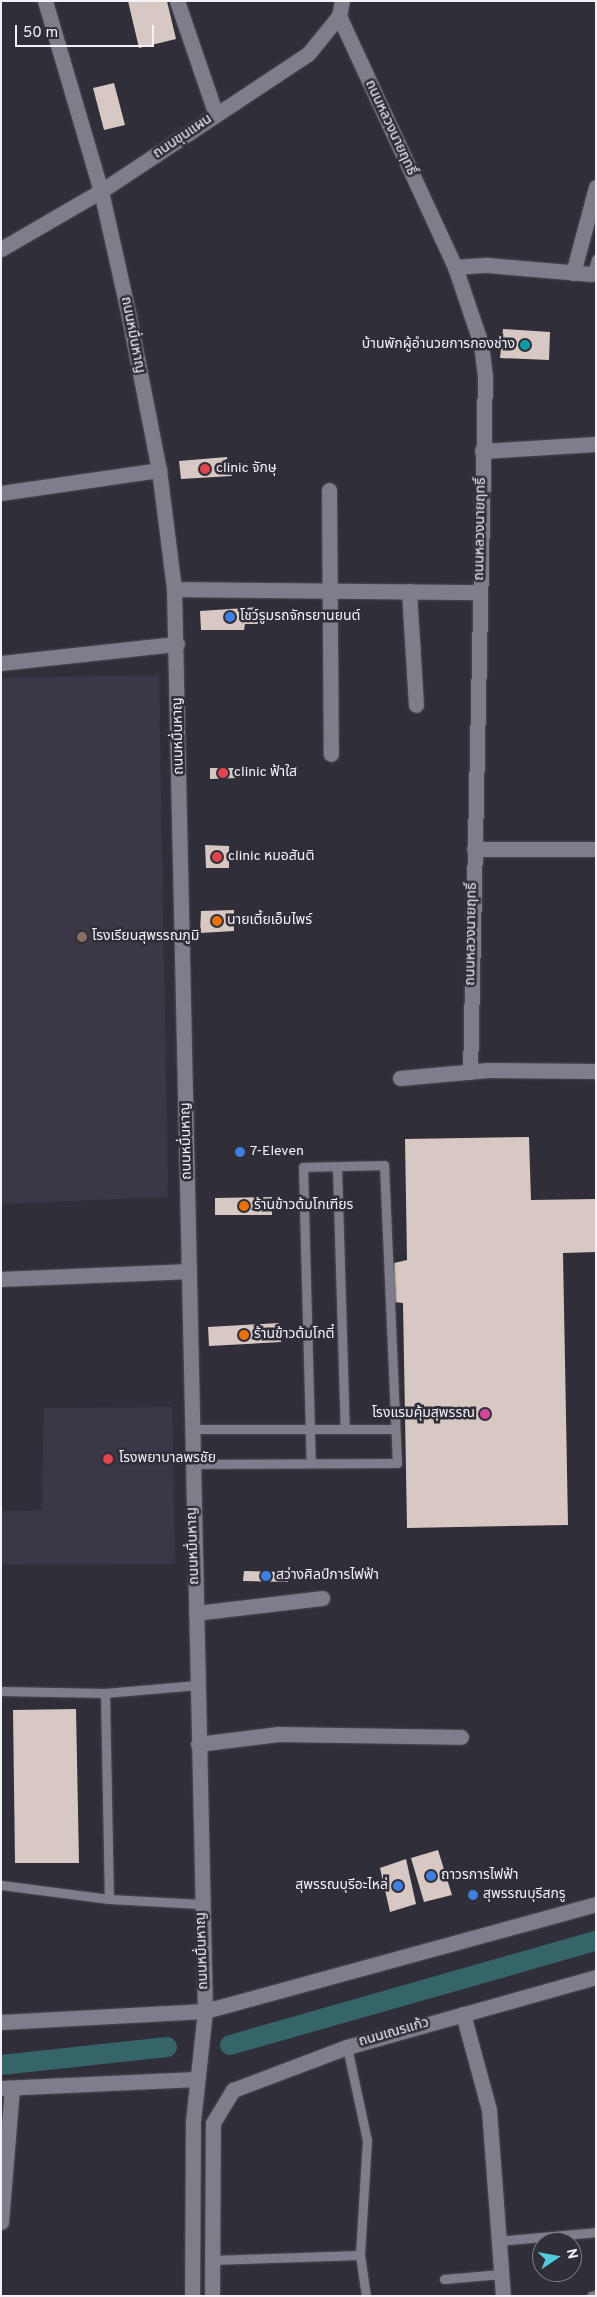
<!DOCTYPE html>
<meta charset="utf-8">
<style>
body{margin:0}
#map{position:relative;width:597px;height:2297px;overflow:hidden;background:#302e38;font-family:Overpass,"Noto Sans Thai",sans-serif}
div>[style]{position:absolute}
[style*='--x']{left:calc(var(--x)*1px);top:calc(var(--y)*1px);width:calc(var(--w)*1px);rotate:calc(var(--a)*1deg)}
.built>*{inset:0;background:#3b3747}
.canal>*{height:20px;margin:-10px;padding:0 10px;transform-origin:10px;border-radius:10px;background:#356469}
.building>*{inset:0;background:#d8c8c3}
.roads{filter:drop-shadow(0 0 1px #4d4b53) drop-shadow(0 0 1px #4d4b53)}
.service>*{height:9px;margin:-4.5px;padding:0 4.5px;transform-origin:4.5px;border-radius:4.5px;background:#807d8a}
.minor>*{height:15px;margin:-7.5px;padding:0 7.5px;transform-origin:7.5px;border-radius:7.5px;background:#807d8a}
.tertiary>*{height:15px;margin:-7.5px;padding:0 7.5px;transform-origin:7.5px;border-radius:7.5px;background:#807d8a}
.secondary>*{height:15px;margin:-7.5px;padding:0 7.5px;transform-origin:7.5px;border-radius:7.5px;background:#807d8a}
.dots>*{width:14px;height:14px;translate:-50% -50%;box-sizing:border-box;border:2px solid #302e38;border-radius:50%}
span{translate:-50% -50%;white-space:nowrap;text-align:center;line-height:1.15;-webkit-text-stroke:5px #302e38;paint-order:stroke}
.street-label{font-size:14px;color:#f3f2f8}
.poi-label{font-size:14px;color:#f3f2f8}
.right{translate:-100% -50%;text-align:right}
.left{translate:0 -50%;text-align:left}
.frame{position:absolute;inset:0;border:2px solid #f3f2f8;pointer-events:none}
.north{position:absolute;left:532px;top:2232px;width:50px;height:50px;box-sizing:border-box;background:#302e38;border:1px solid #7e7c85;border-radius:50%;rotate:78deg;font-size:14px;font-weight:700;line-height:20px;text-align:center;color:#f3f2f8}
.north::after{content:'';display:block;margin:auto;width:18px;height:22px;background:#53cbdc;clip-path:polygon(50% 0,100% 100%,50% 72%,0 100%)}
.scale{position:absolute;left:15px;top:25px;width:139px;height:22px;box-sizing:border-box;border:2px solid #f3f2f8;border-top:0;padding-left:6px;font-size:15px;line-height:18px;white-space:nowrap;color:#f3f2f8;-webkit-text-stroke:4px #302e38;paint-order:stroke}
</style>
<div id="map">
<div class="built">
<div style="clip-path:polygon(159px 675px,168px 1197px,1px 1204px,1px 678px)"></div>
<div style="clip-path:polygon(172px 1407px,175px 1564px,1px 1565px,1px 1511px,42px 1510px,44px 1408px)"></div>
</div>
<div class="canal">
<div style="--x:230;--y:2045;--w:380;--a:-15.9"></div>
<div style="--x:1;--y:2065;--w:167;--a:-6.2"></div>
</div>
<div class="building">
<div style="clip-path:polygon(128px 1px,167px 1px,176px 39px,139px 48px)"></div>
<div style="clip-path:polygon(114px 83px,125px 125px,104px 130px,93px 88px)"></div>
<div style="clip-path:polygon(503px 329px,550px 332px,549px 360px,500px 358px)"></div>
<div style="clip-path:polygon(227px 457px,232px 476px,181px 479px,179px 461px)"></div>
<div style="clip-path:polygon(258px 607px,259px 624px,245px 624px,244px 630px,201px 630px,200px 611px)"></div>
<div style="clip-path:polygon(210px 768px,237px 768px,237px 778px,210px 779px)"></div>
<div style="clip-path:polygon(205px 845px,229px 846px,229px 868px,206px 868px)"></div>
<div style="clip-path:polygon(234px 910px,234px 931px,200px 933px,201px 911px)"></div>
<div style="clip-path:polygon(529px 1137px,531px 1200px,595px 1199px,596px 1252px,563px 1253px,568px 1525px,407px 1528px,403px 1303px,394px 1302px,394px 1263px,407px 1260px,405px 1139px)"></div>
<div style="clip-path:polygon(272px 1197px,272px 1215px,215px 1215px,215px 1198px)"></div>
<div style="clip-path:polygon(279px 1323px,281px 1342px,209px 1346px,208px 1327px)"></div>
<div style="clip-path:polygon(244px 1571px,288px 1572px,288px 1582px,243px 1581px)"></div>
<div style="clip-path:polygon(76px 1709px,79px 1863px,15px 1863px,13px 1710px)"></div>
<div style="clip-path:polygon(438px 1850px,452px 1895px,424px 1902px,411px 1858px)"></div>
<div style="clip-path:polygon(406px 1859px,416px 1904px,390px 1912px,380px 1868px)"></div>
</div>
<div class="roads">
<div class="service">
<div style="--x:596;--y:259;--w:16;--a:105"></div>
<div style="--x:592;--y:274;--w:4;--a:0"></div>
<div style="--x:337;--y:1167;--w:262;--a:88.3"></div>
<div style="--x:192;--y:1429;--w:203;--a:0"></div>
<div style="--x:192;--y:1464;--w:205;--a:-0.3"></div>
<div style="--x:397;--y:1463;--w:298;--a:-92.5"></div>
<div style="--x:384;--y:1165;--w:81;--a:178.6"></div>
<div style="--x:303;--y:1167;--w:296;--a:88.5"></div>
<div style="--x:1;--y:1691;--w:104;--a:1.1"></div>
<div style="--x:105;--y:1693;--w:93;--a:-4.9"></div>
<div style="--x:105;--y:1693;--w:206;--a:88.9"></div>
<div style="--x:1;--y:1885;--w:109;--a:7.4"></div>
<div style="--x:109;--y:1899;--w:92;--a:3.1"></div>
<div style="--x:347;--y:2047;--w:95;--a:77.9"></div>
<div style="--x:367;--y:2140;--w:115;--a:93.5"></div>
<div style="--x:360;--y:2255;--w:41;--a:81.7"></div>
<div style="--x:496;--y:2241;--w:100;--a:-5.1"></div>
<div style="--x:212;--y:2260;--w:148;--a:-1.9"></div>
<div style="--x:444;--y:2279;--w:57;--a:-5"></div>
<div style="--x:591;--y:2296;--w:5;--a:-11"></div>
</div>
<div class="minor">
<div style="--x:177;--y:1;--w:120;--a:71.1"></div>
<div style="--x:339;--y:16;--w:277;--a:65.2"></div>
<div style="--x:455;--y:267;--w:81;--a:71.3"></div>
<div style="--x:481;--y:344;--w:32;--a:83"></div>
<div style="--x:485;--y:376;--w:696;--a:91.23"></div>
<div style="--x:101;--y:191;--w:248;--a:-33.5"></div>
<div style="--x:308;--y:54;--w:49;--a:-50.8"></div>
<div style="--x:339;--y:16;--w:15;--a:-79"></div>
<div style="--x:455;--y:267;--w:32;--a:-4"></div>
<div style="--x:487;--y:265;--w:105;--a:4.9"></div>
<div style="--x:573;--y:273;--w:89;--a:-75"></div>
<div style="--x:482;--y:451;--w:114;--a:-3.5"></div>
<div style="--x:329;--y:490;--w:264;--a:89.6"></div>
<div style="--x:1;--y:493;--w:160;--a:-8.3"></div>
<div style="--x:174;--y:589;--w:305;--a:0.6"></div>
<div style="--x:409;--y:591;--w:114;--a:86.5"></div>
<div style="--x:1;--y:663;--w:177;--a:-6.2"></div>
<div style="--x:474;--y:849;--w:122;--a:0"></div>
<div style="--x:400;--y:1078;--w:88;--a:-5.2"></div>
<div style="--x:488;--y:1070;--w:108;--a:0.5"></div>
<div style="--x:1;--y:1279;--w:188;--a:-2.4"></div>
<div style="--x:196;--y:1613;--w:127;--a:-6.8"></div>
<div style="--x:198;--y:1744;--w:81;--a:-7.1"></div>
<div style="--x:278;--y:1734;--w:183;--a:0.9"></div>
<div style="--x:463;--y:2014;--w:99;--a:74.8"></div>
<div style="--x:489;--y:2110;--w:187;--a:85.7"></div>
<div style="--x:1;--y:2022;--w:204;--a:-3.1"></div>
<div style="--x:1;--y:2088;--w:196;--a:-2.6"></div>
<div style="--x:1;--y:2222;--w:134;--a:-85.3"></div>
</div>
<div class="tertiary">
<div style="--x:1;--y:249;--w:116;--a:-30.1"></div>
<div style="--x:205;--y:2011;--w:405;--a:-15.3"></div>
<div style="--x:213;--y:2123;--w:39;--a:-59"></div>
<div style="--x:233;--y:2090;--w:122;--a:-20.7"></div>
<div style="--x:347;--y:2047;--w:259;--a:-15.7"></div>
</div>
<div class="secondary">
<div style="--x:45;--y:1;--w:198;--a:73.6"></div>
<div style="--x:101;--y:191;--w:124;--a:77.4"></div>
<div style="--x:128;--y:312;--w:161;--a:78.9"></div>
<div style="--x:159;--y:470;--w:120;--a:82.8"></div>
<div style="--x:174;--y:589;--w:1422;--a:88.75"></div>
<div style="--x:205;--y:2011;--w:112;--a:96.2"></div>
<div style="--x:193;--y:2122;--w:174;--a:90.3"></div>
<div style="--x:212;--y:2296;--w:173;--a:-89.7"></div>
</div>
</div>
<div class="dots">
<div style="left:525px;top:345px;background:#0f9aa8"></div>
<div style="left:205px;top:469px;background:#e0444e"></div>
<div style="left:230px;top:617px;background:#3f7fe0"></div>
<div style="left:223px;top:773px;background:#e0444e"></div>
<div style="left:217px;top:857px;background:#e0444e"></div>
<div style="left:217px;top:921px;background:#e8710a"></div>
<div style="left:82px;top:937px;background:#8d6e63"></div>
<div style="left:240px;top:1152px;background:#3f7fe0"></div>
<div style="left:244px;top:1206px;background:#e8710a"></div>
<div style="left:244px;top:1335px;background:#e8710a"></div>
<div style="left:485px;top:1414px;background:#d1479c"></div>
<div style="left:108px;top:1459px;background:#e0444e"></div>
<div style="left:266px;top:1576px;background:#3f7fe0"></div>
<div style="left:431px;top:1876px;background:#3f7fe0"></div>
<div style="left:398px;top:1886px;background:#3f7fe0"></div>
<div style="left:473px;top:1895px;background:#3f7fe0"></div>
</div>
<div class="street-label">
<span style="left:390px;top:128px;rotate:65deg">ถนนหลวงนายฤทธิ์</span>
<span style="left:183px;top:137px;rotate:-34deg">ถนนขุนแผน</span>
<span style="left:132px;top:335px;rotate:79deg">ถนนหมื่นหาญ</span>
<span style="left:481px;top:529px;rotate:-89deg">ถนนหลวงนายฤทธิ์</span>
<span style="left:179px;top:736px;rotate:-91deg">ถนนหมื่นหาญ</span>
<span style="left:472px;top:934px;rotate:-89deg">ถนนหลวงนายฤทธิ์</span>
<span style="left:187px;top:1141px;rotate:-91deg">ถนนหมื่นหาญ</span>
<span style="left:194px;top:1546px;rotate:-92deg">ถนนหมื่นหาญ</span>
<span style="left:203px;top:1951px;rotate:-92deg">ถนนหมื่นหาญ</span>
<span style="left:394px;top:2033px;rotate:-16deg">ถนนเณรแก้ว</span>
</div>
<div class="poi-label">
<span class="right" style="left:515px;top:345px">บ้านพักผู้อำนวยการกองช่าง</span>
<span class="left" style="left:216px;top:469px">clinic จักษุ</span>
<span class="left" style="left:240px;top:617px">โชว์รูมรถจักรยานยนต์</span>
<span class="left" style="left:234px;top:773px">clinic ฟ้าใส</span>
<span class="left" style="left:228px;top:857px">clinic หมอสันติ</span>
<span class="left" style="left:227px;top:921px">นายเตี้ยเอ็มไพร์</span>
<span class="left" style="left:92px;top:937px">โรงเรียนสุพรรณภูมิ</span>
<span class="left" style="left:250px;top:1152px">7-Eleven</span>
<span class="left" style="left:254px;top:1206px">ร้านข้าวต้มโกเฑียร</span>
<span class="left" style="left:254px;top:1335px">ร้านข้าวต้มโกตี๋</span>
<span class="right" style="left:475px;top:1414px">โรงแรมคุ้มสุพรรณ</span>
<span class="left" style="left:119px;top:1459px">โรงพยาบาลพรชัย</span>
<span class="left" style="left:276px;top:1576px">สว่างศิลป์การไฟฟ้า</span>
<span class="left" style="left:441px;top:1876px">ถาวรการไฟฟ้า</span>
<span class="right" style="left:388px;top:1886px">สุพรรณบุรีอะไหล่</span>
<span class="left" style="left:483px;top:1895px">สุพรรณบุรีสกรู</span>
</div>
<div class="frame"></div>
<div class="north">N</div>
<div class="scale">50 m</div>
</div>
